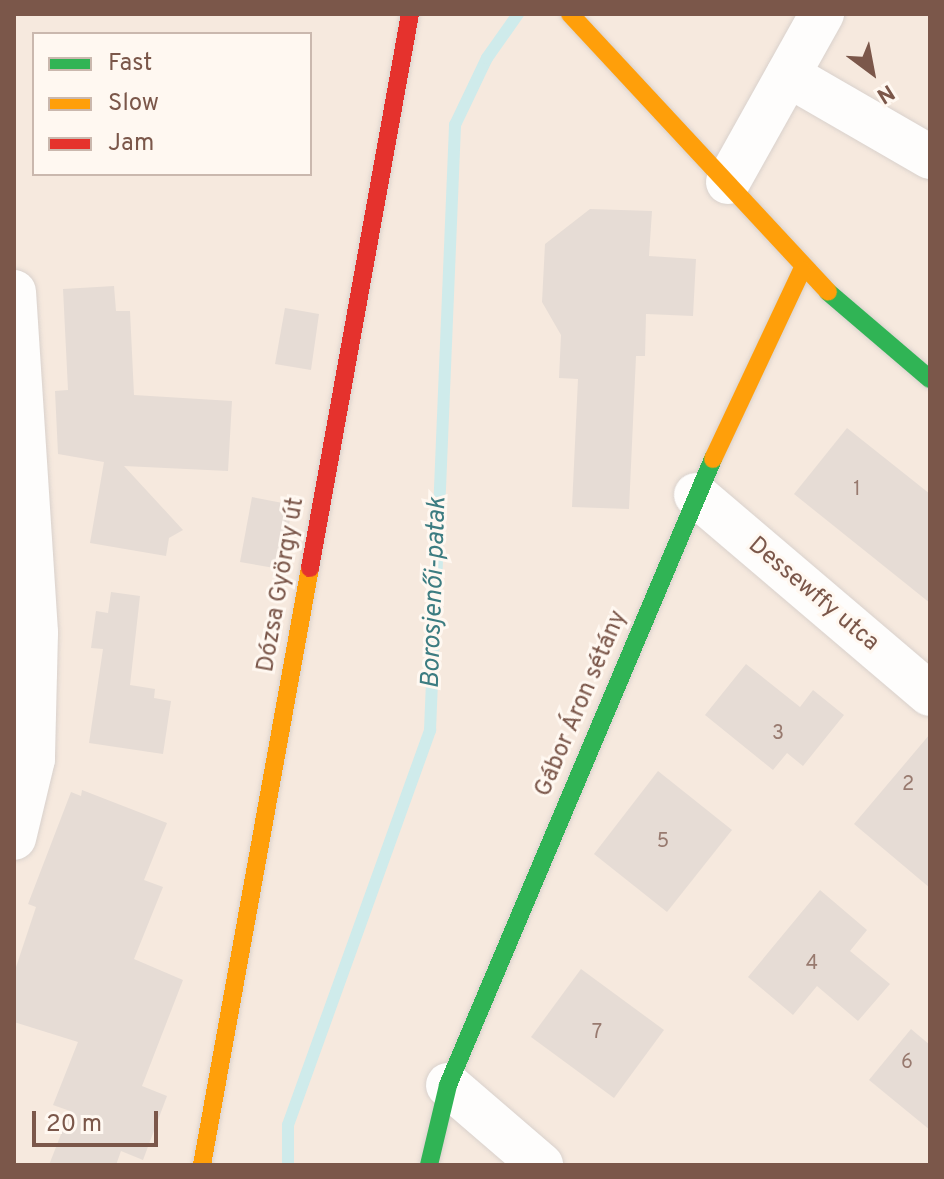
<!DOCTYPE html>
<meta charset="utf-8">
<style>
body{margin:0}
#map{position:relative;width:944px;height:1179px;overflow:hidden;background:#faf4ee;font-family:Overpass,sans-serif}
div>[style]{position:absolute}
[style*='--x']{left:calc(var(--x)*1px);top:calc(var(--y)*1px);width:calc(var(--w)*1px);rotate:calc(var(--a)*1deg)}
.residential>*{inset:0;background:#f6e9de}
.stream>*{height:12px;margin:-6px;padding:0 6px;transform-origin:6px;border-radius:6px;background:#cfebeb}
.building>*{inset:0;background:#e6dcd5}
.roads{filter:drop-shadow(0 0 2px #d9d1cc) drop-shadow(0 0 2px #d9d1cc)}
.street>*{height:44px;margin:-22px;padding:0 22px;transform-origin:22px;border-radius:22px;background:#fefdfc}
.fast>*{height:18px;margin:-9px;padding:0 9px;transform-origin:9px;border-radius:9px;background:#30b455}
.slow>*{height:18px;margin:-9px;padding:0 9px;transform-origin:9px;border-radius:9px;background:#ff9f0a}
.jam>*{height:18px;margin:-9px;padding:0 9px;transform-origin:9px;border-radius:9px;background:#e5322d}
span{translate:-50% -50%;white-space:nowrap;text-align:center;line-height:1.15;-webkit-text-stroke:6px #fff8f1;paint-order:stroke}
.number-label{font-size:20px;color:#987a6f}
.number-label span{-webkit-text-stroke-width:0}
.street-label{font-size:24px;color:#7b574a}
.water-label{font-size:26px;color:#3c7c81;font-style:italic}
.frame{position:absolute;inset:0;border:16px solid #7b574a;pointer-events:none}
.legend{position:absolute;left:32px;top:32px;width:280px;height:144px;box-sizing:border-box;background:#fff8f1;border:2px solid #cab8ae;margin:0;padding:10px 14px;list-style:none;font-size:24px;color:#7b574a}
.legend li{display:flex;align-items:center;gap:16px;height:40px}
.legend b{width:40px;border:2px solid #cab8ae}
.north{position:absolute;left:832px;top:32px;width:80px;height:80px;-webkit-text-stroke:6px #fff8f1;paint-order:stroke;rotate:148deg;font-size:22px;font-weight:700;line-height:32px;text-align:center;color:#7b574a}
.north::after{content:'';display:block;margin:auto;width:28px;height:36px;background:#7b574a;clip-path:polygon(50% 0,100% 100%,50% 72%,0 100%)}
.scale{position:absolute;left:32px;top:1111px;width:126px;height:36px;box-sizing:border-box;border:4px solid #7b574a;border-top:0;padding-left:10px;font-size:24px;line-height:28px;white-space:nowrap;color:#7b574a;-webkit-text-stroke:6px #fff8f1;paint-order:stroke}
</style>
<div id="map">
<div class="residential">
<div style="clip-path:polygon(evenodd,14px 14px,930px 14px,930px 1165px,14px 1165px,14px 14px,34px 34px,310px 34px,310px 174px,34px 174px,34px 34px)"></div>
</div>
<div class="stream">
<div style="--x:288;--y:1165;--w:40;--a:-90"></div>
<div style="--x:288;--y:1125;--w:420;--a:-70.2"></div>
<div style="--x:430;--y:730;--w:606;--a:-87.63"></div>
<div style="--x:455;--y:125;--w:74;--a:-64.5"></div>
<div style="--x:487;--y:58;--w:54;--a:-54.8"></div>
</div>
<div class="building">
<div style="clip-path:polygon(590px 209px,652px 211px,649px 256px,696px 259px,693px 316px,646px 314px,645px 356px,636px 356px,629px 509px,572px 507px,578px 379px,559px 378px,561px 335px,542px 302px,545px 244px)"></div>
<div style="clip-path:polygon(114px 286px,116px 311px,130px 311px,134px 395px,232px 401px,228px 471px,124px 466px,183px 530px,169px 538px,166px 556px,90px 543px,104px 462px,58px 454px,55px 391px,68px 390px,63px 289px)"></div>
<div style="clip-path:polygon(285px 308px,319px 314px,311px 370px,275px 364px)"></div>
<div style="clip-path:polygon(847px 428px,930px 494px,930px 603px,794px 494px)"></div>
<div style="clip-path:polygon(252px 497px,293px 505px,280px 569px,240px 562px)"></div>
<div style="clip-path:polygon(111px 592px,140px 596px,130px 685px,155px 689px,154px 698px,171px 701px,163px 754px,89px 743px,103px 649px,91px 648px,96px 611px,108px 613px)"></div>
<div style="clip-path:polygon(746px 664px,800px 707px,813px 690px,844px 715px,803px 766px,787px 753px,773px 770px,705px 715px)"></div>
<div style="clip-path:polygon(930px 734px,930px 888px,854px 824px)"></div>
<div style="clip-path:polygon(658px 771px,732px 830px,667px 912px,594px 854px)"></div>
<div style="clip-path:polygon(82px 790px,167px 823px,144px 880px,163px 887px,134px 959px,183px 980px,142px 1086px,167px 1096px,143px 1160px,121px 1151px,116px 1165px,49px 1165px,70px 1111px,53px 1105px,78px 1042px,14px 1022px,14px 973px,36px 907px,28px 904px,71px 792px,81px 796px)"></div>
<div style="clip-path:polygon(820px 890px,867px 930px,850px 951px,890px 984px,858px 1021px,817px 986px,793px 1015px,748px 977px)"></div>
<div style="clip-path:polygon(581px 969px,664px 1030px,614px 1098px,531px 1037px)"></div>
<div style="clip-path:polygon(911px 1029px,930px 1045px,930px 1130px,869px 1080px)"></div>
</div>
<div class="roads">
<div class="street">
<div style="--x:788;--y:75;--w:164;--a:30"></div>
<div style="--x:728;--y:182;--w:193;--a:-60.8"></div>
<div style="--x:14;--y:292;--w:342;--a:86.3"></div>
<div style="--x:36;--y:633;--w:126;--a:91.4"></div>
<div style="--x:33;--y:759;--w:81;--a:103.5"></div>
<div style="--x:696;--y:495;--w:307;--a:40.4"></div>
<div style="--x:448;--y:1085;--w:123;--a:40.7"></div>
</div>
<div class="fast">
<div style="--x:828;--y:292;--w:134;--a:40.5"></div>
<div style="--x:429;--y:1165;--w:82;--a:-76.6"></div>
<div style="--x:448;--y:1085;--w:680;--a:-67.06"></div>
</div>
<div class="slow">
<div style="--x:570;--y:14;--w:379;--a:47.1"></div>
<div style="--x:713;--y:459;--w:209;--a:-64.8"></div>
<div style="--x:202;--y:1165;--w:607;--a:-79.75"></div>
</div>
<div class="jam">
<div style="--x:310;--y:568;--w:563;--a:-79.77"></div>
</div>
</div>
<div class="number-label">
<span style="left:857px;top:490px">1</span>
<span style="left:778px;top:734px">3</span>
<span style="left:908px;top:785px">2</span>
<span style="left:663px;top:842px">5</span>
<span style="left:812px;top:964px">4</span>
<span style="left:597px;top:1033px">7</span>
<span style="left:907px;top:1063px">6</span>
</div>
<div class="street-label">
<span style="left:282px;top:585px;rotate:-80deg">Dózsa György út</span>
<span style="left:813px;top:595px;rotate:40deg">Dessewffy utca</span>
<span style="left:582px;top:704px;rotate:-67deg">Gábor Áron sétány</span>
</div>
<div class="water-label">
<span style="left:435px;top:593px;rotate:-88deg">Borosjenői-patak</span>
</div>
<div class="frame"></div>
<ul class="legend">
<li><b style="height:10px;background:#30b455"></b>Fast</li>
<li><b style="height:10px;background:#ff9f0a"></b>Slow</li>
<li><b style="height:10px;background:#e5322d"></b>Jam</li>
</ul>
<div class="north">N</div>
<div class="scale">20 m</div>
</div>
